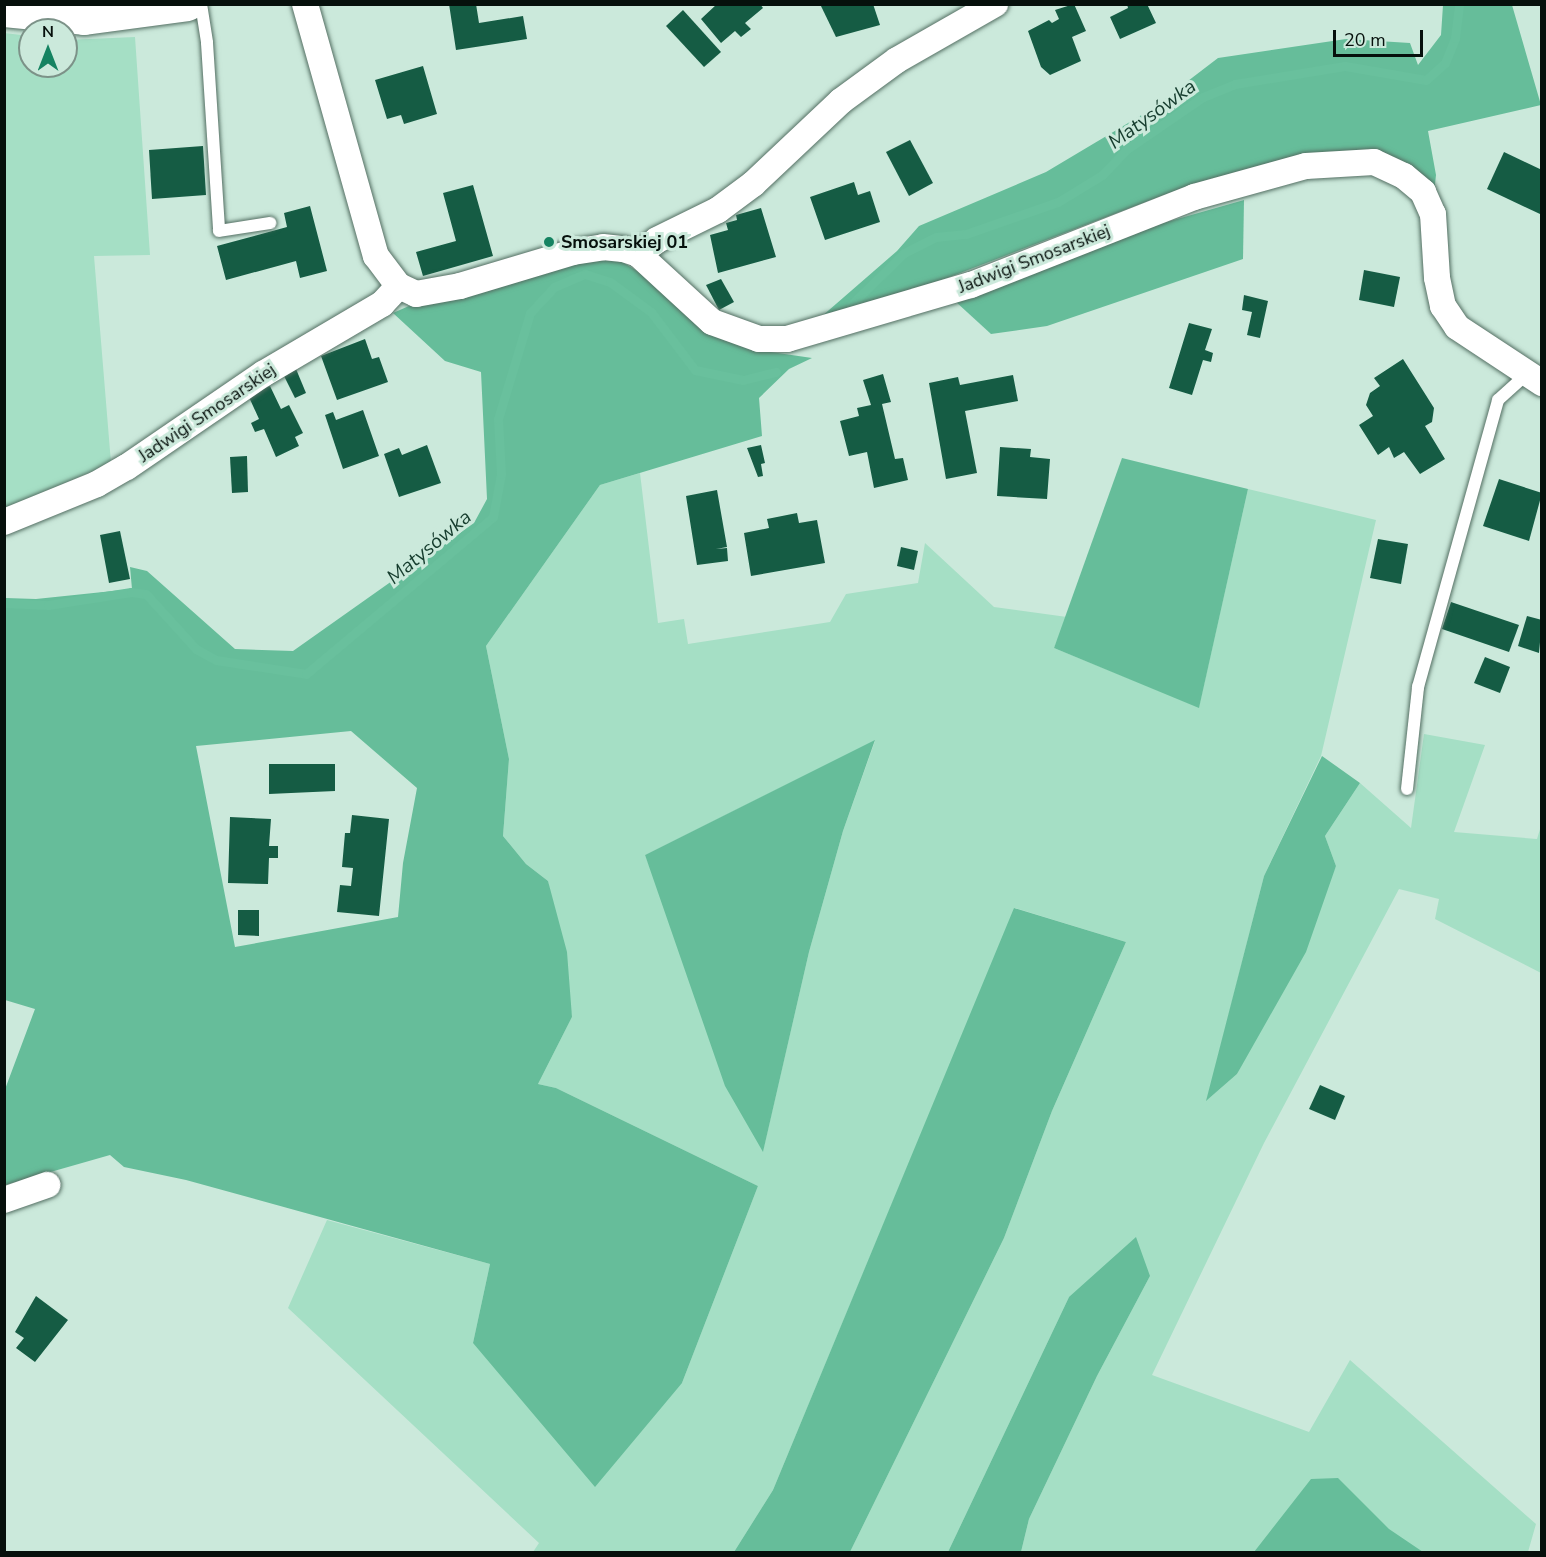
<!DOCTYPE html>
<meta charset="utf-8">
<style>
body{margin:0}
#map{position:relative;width:1546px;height:1557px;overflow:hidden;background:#cbe9db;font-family:"Nunito Sans",sans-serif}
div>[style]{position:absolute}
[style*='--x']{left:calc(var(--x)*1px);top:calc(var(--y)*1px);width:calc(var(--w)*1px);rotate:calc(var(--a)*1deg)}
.green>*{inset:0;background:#a5dfc5}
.forest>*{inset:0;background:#66bd9a}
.stream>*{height:9px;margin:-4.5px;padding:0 4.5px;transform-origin:4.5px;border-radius:4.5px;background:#69c09d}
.building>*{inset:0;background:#155c44}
.roads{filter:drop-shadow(0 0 2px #546f63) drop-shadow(0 0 2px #546f63)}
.lane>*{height:12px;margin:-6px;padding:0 6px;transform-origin:6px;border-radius:6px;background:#fff}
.street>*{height:26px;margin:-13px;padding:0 13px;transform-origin:13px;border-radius:13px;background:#fff}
.secondary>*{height:33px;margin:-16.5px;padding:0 16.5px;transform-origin:16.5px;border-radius:16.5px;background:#fff}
.dots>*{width:16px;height:16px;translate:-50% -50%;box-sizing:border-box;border:3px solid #cbe9db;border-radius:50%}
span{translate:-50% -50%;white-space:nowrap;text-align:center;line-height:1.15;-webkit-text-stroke:6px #cbe9db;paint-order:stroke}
.poi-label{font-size:18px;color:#06100c;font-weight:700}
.left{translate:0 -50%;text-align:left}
.street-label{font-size:18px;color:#06100c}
.water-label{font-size:20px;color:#153c2d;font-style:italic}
.frame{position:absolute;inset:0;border:6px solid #06100c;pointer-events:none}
.north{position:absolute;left:18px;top:18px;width:60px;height:60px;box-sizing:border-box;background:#cbe9db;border:2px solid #7c9288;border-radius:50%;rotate:0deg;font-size:16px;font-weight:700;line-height:24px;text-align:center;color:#06100c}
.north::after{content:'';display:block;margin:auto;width:21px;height:27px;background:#158361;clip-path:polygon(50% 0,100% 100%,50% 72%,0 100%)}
.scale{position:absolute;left:1333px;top:30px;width:90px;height:27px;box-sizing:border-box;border:3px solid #06100c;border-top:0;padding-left:8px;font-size:18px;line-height:21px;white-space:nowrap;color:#06100c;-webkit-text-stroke:4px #cbe9db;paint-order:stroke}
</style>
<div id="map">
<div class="green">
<div style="clip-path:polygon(4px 33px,30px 36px,30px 66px,66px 66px,66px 40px,135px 37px,150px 255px,94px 256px,111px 463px,5px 509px)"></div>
<div style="clip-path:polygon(evenodd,640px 473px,658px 623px,684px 619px,688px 644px,830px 622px,846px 594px,918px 583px,925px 543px,994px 607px,1067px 617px,1054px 648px,1199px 707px,1248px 489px,1376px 520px,1321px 756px,1264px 876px,1207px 1100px,1237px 1074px,1336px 866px,1325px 836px,1360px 783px,1411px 828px,1424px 734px,1485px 745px,1454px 832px,1537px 839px,1541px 826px,1541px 973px,1435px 919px,1439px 899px,1399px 889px,1264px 1143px,1152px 1375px,1309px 1432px,1350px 1360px,1536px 1524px,1528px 1552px,1021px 1552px,1029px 1519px,1097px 1376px,1150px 1276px,1069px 1297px,948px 1552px,850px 1552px,1004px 1238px,1052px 1111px,1126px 942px,1015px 908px,773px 1490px,734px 1552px,533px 1552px,539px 1543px,288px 1308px,327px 1220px,490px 1264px,473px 1343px,682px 1383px,758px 1186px,556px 1088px,538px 1084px,572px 1017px,548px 881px,526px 864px,503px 836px,509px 759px,486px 646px,600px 485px,640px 473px,875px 741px,843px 831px,809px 952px,763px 1151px,645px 855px,875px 741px)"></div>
</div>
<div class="forest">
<div style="clip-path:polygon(1443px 5px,1512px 5px,1541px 105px,1428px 131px,1436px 175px,1434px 193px,1422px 181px,1295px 157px,1169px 193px,908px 293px,821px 317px,897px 251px,919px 226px,1046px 172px,1150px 110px,1218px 58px,1346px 39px,1410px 43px,1418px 65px,1441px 35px)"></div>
<div style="clip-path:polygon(1244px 200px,1243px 259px,1047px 326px,991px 334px,956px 302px,1135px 231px)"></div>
<div style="clip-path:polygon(evenodd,578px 259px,619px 260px,771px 352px,812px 358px,789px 369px,759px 398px,762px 436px,600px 485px,486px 646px,509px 759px,503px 836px,526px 864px,548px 881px,567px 952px,572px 1017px,538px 1084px,556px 1088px,758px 1186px,682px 1383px,595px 1487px,473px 1343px,490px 1264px,186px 1180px,124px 1167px,110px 1155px,5px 1185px,4px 1092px,35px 1009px,5px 1000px,5px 598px,36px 599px,132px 589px,130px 567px,147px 571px,235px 649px,293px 651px,474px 523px,487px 499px,481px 372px,445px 361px,393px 313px,418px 302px,578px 259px,351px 731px,417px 788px,403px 863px,398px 917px,235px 947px,196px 746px,351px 731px)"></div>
<div style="clip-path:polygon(1122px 458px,1248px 489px,1199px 708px,1054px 648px)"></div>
<div style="clip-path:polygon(875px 740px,843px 831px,809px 952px,763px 1152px,725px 1086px,645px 855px)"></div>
<div style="clip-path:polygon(1322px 756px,1360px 783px,1325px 836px,1336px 866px,1306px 952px,1237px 1074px,1206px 1101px,1264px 876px)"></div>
<div style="clip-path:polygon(1014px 908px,1126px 942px,1052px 1111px,1004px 1238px,850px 1552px,734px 1552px,773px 1490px)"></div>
<div style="clip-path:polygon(1136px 1237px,1150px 1276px,1097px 1376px,1029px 1519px,1021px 1552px,948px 1552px,1069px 1297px)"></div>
<div style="clip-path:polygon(1338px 1478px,1389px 1529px,1423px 1552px,1254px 1552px,1311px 1479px)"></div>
</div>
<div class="stream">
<div style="--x:851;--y:305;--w:74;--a:-44.5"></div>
<div style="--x:904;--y:253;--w:36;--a:-27"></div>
<div style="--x:936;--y:237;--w:30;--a:-6"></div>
<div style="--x:966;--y:234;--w:97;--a:-19.2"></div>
<div style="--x:1058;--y:202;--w:52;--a:-31.5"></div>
<div style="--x:1102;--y:175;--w:36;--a:-46"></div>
<div style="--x:1127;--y:149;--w:92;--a:-34.4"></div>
<div style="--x:1203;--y:97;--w:35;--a:-22"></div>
<div style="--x:1235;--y:84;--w:111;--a:-9.3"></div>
<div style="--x:1345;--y:66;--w:82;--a:9.8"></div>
<div style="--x:1426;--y:80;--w:25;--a:-42"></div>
<div style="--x:1445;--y:63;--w:27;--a:-68"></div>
<div style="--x:1455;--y:38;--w:34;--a:-83"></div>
<div style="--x:4;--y:603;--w:44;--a:2.6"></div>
<div style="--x:48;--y:605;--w:84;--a:-8.9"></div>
<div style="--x:131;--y:592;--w:15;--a:8"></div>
<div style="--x:146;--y:594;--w:74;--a:47.7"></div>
<div style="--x:196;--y:649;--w:23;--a:29"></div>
<div style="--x:216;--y:660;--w:91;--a:8.8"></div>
<div style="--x:306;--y:674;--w:244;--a:-40"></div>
<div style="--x:493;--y:517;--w:44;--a:-79.5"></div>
<div style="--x:501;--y:474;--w:55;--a:-93.1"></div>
<div style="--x:498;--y:419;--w:111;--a:-73.2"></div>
<div style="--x:530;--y:313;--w:35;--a:-47"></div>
<div style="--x:554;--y:287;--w:34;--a:-23"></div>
<div style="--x:585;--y:274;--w:26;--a:18"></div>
<div style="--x:610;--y:282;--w:51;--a:36.2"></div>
<div style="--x:651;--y:312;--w:73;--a:52.8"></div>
<div style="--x:695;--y:370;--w:49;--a:11.8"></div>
<div style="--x:743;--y:380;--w:34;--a:-14"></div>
</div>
<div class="building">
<div style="clip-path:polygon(449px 4px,476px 4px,479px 23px,523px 16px,527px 39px,456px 50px)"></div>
<div style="clip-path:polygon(717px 4px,760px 4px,763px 8px,745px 23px,751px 29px,741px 37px,735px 31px,721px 43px,701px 19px)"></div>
<div style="clip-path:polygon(820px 4px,873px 4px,880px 25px,836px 37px)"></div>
<div style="clip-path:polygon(1074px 4px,1086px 31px,1072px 37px,1081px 61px,1050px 75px,1041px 67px,1028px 31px,1049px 20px,1052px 23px,1059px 19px,1055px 10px)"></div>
<div style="clip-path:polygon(1127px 4px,1147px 4px,1156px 23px,1120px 39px,1110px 17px,1128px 8px)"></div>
<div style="clip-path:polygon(683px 10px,721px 52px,704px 67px,666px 26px)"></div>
<div style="clip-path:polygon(423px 66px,437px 114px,404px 124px,401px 115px,387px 119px,375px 80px)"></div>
<div style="clip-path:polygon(910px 140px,933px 183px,909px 196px,886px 152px)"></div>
<div style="clip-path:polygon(203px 146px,206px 195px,152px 199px,149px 150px)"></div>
<div style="clip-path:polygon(1504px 152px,1542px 170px,1540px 214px,1487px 189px)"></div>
<div style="clip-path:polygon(854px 182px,858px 195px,870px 191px,880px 222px,825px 240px,810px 197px)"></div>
<div style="clip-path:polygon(473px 185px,493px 256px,423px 276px,416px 252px,456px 241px,443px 193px)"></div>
<div style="clip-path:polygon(310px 206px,327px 271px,300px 278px,296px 261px,226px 280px,217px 246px,287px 227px,284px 213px)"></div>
<div style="clip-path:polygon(761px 208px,776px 257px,718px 273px,710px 235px,728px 230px,726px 223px,737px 220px,736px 215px)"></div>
<div style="clip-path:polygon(1364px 270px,1400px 277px,1394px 307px,1359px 300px)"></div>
<div style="clip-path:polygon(721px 279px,734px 302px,719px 310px,706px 285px)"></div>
<div style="clip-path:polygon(1244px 295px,1268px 301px,1260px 338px,1247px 335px,1252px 312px,1242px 310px)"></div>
<div style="clip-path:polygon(1189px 323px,1212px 329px,1205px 350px,1213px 353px,1211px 362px,1203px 360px,1192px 395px,1169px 388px)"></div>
<div style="clip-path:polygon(365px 339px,372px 359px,379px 357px,388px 382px,337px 400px,321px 356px)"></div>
<div style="clip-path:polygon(1403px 359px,1434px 408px,1432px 422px,1425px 426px,1445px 459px,1420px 474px,1404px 452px,1394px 458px,1389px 447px,1378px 455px,1359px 425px,1373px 416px,1366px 405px,1370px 393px,1380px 386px,1374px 378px)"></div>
<div style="clip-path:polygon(296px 369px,306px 393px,295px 398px,283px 374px)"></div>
<div style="clip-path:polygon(883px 374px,891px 402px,882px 404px,895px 459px,903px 458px,908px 480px,874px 488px,867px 452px,849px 456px,840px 421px,859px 416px,857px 408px,871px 405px,863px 380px)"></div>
<div style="clip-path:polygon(1013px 375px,1018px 401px,965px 411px,977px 473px,946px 479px,929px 383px,958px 377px,960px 385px)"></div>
<div style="clip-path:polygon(270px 386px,281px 409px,289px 405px,303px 433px,295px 437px,299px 446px,276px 457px,264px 429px,255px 432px,251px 423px,259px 419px,248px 395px)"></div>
<div style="clip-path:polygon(363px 410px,379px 456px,343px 469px,325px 415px,333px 412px,336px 420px)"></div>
<div style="clip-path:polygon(427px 445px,441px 483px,399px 497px,384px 454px,399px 448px,402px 455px)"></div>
<div style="clip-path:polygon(761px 445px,765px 463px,761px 464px,763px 476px,758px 477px,747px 448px)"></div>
<div style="clip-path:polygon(1000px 447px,1031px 449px,1030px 457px,1050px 459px,1047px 499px,997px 496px)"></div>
<div style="clip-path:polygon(247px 456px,248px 492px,232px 493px,230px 457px)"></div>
<div style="clip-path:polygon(1499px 479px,1542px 493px,1529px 541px,1483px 526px)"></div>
<div style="clip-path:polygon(717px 490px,727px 547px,716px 549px,727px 548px,728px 561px,697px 565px,686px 496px)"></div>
<div style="clip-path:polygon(797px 513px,799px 523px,817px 520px,825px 563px,751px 576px,744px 533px,769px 528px,767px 519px)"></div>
<div style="clip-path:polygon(120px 531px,130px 579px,109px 583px,100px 535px)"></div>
<div style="clip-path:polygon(1378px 539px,1408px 544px,1401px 584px,1370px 578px)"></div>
<div style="clip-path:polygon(901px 547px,918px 551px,914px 570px,897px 566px)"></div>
<div style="clip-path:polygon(1451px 602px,1519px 625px,1509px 652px,1442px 629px)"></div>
<div style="clip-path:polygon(1527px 616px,1542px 620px,1539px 653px,1518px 646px)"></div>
<div style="clip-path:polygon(1485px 657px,1510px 667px,1500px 693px,1474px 683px)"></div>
<div style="clip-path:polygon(269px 764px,335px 764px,335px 791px,269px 794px)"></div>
<div style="clip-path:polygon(352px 815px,389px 819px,379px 916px,337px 912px,340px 885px,351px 886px,353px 868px,342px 867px,345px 833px,350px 833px)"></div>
<div style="clip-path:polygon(230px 817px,271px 819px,269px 846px,278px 846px,278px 858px,269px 858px,268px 884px,228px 883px)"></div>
<div style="clip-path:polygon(238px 910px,259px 910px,259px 936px,238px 935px)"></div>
<div style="clip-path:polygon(1320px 1085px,1345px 1096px,1335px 1120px,1309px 1109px)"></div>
<div style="clip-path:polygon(36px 1296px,68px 1320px,35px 1362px,16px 1348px,24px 1338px,15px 1332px)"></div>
</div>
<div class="roads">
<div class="lane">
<div style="--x:201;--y:4;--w:39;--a:81"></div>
<div style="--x:207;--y:43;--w:188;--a:86.3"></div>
<div style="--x:219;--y:231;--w:52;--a:-8.9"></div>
<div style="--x:1407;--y:789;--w:103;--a:-83.8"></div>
<div style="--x:1418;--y:687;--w:298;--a:-74.4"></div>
<div style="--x:1498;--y:400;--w:38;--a:-42"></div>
</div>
<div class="street">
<div style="--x:305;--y:4;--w:262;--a:74.3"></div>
<div style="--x:376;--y:256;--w:38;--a:53"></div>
<div style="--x:399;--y:286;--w:19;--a:25"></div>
<div style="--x:416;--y:294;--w:45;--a:-10.3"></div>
<div style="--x:460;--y:286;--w:118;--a:-16.7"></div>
<div style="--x:573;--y:252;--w:30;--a:-9"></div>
<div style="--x:603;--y:247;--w:20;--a:6"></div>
<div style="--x:623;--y:249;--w:16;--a:18"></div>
<div style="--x:638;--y:254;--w:100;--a:42.6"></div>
<div style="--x:712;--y:322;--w:50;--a:19.9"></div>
<div style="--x:759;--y:339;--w:28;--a:0"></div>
<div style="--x:787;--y:339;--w:192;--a:-16.4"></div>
<div style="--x:971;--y:285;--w:240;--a:-21.5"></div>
<div style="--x:1194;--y:197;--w:116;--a:-15.5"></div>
<div style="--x:1306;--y:166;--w:68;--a:-3.4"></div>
<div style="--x:1374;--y:162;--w:33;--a:25"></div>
<div style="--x:1404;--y:176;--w:25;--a:40"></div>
<div style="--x:1423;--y:192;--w:24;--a:66"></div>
<div style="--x:1433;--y:214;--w:64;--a:86.4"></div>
<div style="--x:1437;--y:278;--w:29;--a:78"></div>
<div style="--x:1443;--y:306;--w:25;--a:56"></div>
<div style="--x:1457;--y:327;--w:102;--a:33.4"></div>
<div style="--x:638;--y:254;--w:24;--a:-36"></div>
<div style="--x:657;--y:240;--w:68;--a:-26.2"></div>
<div style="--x:718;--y:210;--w:44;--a:-36.6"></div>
<div style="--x:753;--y:184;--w:121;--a:-43.3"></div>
<div style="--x:841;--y:101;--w:69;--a:-36.2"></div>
<div style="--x:897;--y:60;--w:113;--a:-29.7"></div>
<div style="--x:4;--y:522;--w:100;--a:-22.2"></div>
<div style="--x:97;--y:484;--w:34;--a:-30"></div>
<div style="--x:127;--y:467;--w:165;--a:-34.4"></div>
<div style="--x:263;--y:374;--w:138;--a:-30.5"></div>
<div style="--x:382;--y:304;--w:25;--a:-47"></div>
<div style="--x:4;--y:1200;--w:46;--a:-19.2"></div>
</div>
<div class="secondary">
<div style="--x:4;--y:10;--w:80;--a:5.7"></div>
<div style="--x:84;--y:18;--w:104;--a:-7.7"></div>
</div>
</div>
<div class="dots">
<div style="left:549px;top:242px;background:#158361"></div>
</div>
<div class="poi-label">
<span class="left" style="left:561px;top:242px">Smosarskiej 01</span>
</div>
<div class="street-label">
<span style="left:1034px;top:259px;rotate:-21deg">Jadwigi Smosarskiej</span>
<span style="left:207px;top:413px;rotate:-34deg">Jadwigi Smosarskiej</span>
</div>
<div class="water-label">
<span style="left:1152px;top:114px;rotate:-36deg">Matysówka</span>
<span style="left:429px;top:547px;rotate:-40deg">Matysówka</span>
</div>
<div class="frame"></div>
<div class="north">N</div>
<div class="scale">20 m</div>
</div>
